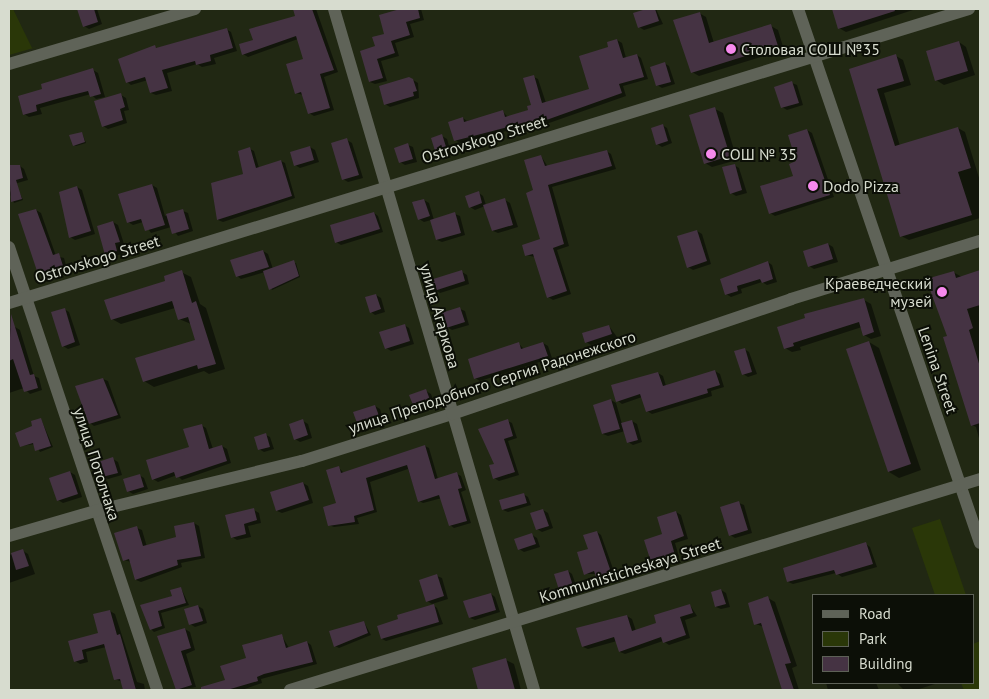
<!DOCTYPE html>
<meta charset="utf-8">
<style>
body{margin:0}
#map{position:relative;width:989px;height:699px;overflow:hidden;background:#212813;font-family:"PT Sans",sans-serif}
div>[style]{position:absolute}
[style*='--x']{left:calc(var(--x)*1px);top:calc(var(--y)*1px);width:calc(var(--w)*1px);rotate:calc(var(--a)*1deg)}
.green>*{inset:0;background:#2a3708}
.shadow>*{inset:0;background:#0007}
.building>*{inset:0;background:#453343}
.minor>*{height:12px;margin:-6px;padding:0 6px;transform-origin:6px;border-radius:6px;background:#5f6358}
.dots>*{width:14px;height:14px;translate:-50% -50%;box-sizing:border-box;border:2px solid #0c0f07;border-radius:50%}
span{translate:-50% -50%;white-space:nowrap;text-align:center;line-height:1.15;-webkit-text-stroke:4px #0c0f07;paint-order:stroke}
.poi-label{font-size:16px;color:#d7dccf}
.left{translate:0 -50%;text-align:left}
.right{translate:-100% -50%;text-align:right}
.street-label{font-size:16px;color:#d7dccf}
.frame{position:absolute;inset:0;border:10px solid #d7dccf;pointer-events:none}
.legend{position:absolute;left:812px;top:594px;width:162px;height:90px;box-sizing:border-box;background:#0c0f07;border:1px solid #5d6157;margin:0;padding:6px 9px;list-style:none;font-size:15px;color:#d7dccf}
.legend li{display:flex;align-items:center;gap:10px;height:25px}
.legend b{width:25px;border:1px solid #5d6157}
</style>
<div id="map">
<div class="green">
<div style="clip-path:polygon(9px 9px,13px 9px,32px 48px,37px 47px,9px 55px)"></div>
<div style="clip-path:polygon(940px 519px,966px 595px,935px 595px,912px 528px)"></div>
<div style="clip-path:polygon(980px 641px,980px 690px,964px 690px,961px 683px,973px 683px,973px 644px)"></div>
</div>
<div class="shadow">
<div style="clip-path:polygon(78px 9px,97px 9px,102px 24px,89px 29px,84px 26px)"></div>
<div style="clip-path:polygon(294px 9px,316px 9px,338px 72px,324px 77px,334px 110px,314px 116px,309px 113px,303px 95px,296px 93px,304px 60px,298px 39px,248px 57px,243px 54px,255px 41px,296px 17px)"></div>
<div style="clip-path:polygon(398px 9px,421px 9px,424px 20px,410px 24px,414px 37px,395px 43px,399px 56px,381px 61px,387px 81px,375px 84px,370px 82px,361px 52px,377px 47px)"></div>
<div style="clip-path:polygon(656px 9px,663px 24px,644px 30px,639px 27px,635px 13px)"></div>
<div style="clip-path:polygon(833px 9px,916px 9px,846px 32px,839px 28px)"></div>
<div style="clip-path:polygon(699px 13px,706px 17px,714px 43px,771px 26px,778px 30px,784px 50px,699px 76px,692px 72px)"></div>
<div style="clip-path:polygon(226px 29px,231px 32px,237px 51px,214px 58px,216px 64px,202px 67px,197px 64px,167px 73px,172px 91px,156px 95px,151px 93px,148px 80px,131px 85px,127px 82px,155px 47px,159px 49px)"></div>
<div style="clip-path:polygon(617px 40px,622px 43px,626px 58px,637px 55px,641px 58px,648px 79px,623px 86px,626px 96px,515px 135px,510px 130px,460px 143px,455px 140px,463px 118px,467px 121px,503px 112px,508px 117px,529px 110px,533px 106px,534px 77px,538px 79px,546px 103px,590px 90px,610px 48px)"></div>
<div style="clip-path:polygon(959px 42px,966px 47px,975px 75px,944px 85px,936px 80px)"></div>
<div style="clip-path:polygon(896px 56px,903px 60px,911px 85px,884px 93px,900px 146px,958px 128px,965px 132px,980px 181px,980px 218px,909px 240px,901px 236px,851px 70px)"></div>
<div style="clip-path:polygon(664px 63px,669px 66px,675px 84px,662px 88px,657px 85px)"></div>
<div style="clip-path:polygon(93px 70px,98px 73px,105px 97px,96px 99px,91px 94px,40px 108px,42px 114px,29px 117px,24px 114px,44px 90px)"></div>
<div style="clip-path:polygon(413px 80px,418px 83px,419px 98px,390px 107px,385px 104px)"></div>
<div style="clip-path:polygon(792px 83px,797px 85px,803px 105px,787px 110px,782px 107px)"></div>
<div style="clip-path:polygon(121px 95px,126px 98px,129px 110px,124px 111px,127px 123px,108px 129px,103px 126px)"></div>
<div style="clip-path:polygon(715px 109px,723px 113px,737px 160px,712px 167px,705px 163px)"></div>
<div style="clip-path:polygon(662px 125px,667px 128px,672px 143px,662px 147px,657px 144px)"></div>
<div style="clip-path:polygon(807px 130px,812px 133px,834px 197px,775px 216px,770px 213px,795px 177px)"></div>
<div style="clip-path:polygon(82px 133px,86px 143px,76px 146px,74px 145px)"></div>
<div style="clip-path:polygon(442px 136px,447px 139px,451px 153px,442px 156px,437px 153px)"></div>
<div style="clip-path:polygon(347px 140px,352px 143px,363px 178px,348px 182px,343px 179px)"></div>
<div style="clip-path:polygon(408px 145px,413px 147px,417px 162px,405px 165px,400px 162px)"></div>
<div style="clip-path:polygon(310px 147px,315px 150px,319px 162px,300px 168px,295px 165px)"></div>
<div style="clip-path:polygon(250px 149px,254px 151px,259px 168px,281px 161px,285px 163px,295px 198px,223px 222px,218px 220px,212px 184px,244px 174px)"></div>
<div style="clip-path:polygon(606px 151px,611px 154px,616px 169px,552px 187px,569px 246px,557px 250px,571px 294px,553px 300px,548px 297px,535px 257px,526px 255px,542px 240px,535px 191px,541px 156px,548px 167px)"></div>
<div style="clip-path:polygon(734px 165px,739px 168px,747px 193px,736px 196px,731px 193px)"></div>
<div style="clip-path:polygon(20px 166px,24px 169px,28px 180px,14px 184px,9px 182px,9px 170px)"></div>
<div style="clip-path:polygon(152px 185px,157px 188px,165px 216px,183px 211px,188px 213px,193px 231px,178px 236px,171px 227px,151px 233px,143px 222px,133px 225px,128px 222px)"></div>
<div style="clip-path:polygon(77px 187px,82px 190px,95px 234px,75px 240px,70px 237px)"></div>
<div style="clip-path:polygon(18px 189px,23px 200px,14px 203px,9px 192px)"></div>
<div style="clip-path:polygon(479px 193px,483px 196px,486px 205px,505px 200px,510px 203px,518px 227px,498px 233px,493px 231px,485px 206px,475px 210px,470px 207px)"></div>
<div style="clip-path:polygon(424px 200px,429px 203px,434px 220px,455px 214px,460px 216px,465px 235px,442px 242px,437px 240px,431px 220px,424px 222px,419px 219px)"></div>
<div style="clip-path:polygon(36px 210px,41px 213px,56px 256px,64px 258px,67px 269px,44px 276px,39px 273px)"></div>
<div style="clip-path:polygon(374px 213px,378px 216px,383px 232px,341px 245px,336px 242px)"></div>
<div style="clip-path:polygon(113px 222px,118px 225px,124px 244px,119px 246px,122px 254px,111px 257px,106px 254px)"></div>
<div style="clip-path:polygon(697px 231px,702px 234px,711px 264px,693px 270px,688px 267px)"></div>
<div style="clip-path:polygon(828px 244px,833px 247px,838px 262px,814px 269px,809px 266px)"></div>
<div style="clip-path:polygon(263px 251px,268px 254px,273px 269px,296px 263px,300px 277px,272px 290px,265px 272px,241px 279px,237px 276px)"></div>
<div style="clip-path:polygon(768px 262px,772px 265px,777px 282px,767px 285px,762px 282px,741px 289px,742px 293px,731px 297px,726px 294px,722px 280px)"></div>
<div style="clip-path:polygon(181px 272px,191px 277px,200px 304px,206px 308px,225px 369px,209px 374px,204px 371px,154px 387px,144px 381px,196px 341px,191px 324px,179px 319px,175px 308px,121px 324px,112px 319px)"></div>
<div style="clip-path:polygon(462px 272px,467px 275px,469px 284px,440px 293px,435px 290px)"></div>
<div style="clip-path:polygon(953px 272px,962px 277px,980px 272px,980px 442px,976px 427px,972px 425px,948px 337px)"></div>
<div style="clip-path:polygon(376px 295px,381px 298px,385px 312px,375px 315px,371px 312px)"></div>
<div style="clip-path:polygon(864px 300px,871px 304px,881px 336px,871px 339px,864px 335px,862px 327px,800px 347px,801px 350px,792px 352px,785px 348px,779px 327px)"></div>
<div style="clip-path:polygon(64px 309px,69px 312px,80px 345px,68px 349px,63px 346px)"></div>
<div style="clip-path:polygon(460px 309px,465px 311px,469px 325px,452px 330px,447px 327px)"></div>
<div style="clip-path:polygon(404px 325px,409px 328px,414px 344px,391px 351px,386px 348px)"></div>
<div style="clip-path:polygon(609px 326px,617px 337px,591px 345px,586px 342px)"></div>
<div style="clip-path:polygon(15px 327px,20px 330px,34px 376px,39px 378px,42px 390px,30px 394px,24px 388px,9px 393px,9px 329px)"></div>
<div style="clip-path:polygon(869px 342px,879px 348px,921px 470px,899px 478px,889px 472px)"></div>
<div style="clip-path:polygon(543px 343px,548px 346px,552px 358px,480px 381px,475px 378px,519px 344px,524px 349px)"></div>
<div style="clip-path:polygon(744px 349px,749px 352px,757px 374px,748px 377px,743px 374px)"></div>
<div style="clip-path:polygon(715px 371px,720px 374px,724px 387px,711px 391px,712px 396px,652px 414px,647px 411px,642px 397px,622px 404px,618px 401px,658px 373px,663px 376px,666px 386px)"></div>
<div style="clip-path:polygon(103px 379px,108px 381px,121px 418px,94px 426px,90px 423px)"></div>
<div style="clip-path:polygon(426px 391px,431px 394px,434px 402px,419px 407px,414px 404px)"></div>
<div style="clip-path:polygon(611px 400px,616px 403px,622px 424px,632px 421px,637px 424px,642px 442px,633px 445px,628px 442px,625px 431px,608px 436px,603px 434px)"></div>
<div style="clip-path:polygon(375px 406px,380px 409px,383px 419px,363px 425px,358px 422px)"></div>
<div style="clip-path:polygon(41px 419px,53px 447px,40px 452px,35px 444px,21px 446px)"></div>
<div style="clip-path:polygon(303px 421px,308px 424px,312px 438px,300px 442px,295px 439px)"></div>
<div style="clip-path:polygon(508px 421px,512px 423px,517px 438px,508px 441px,519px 475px,499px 481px,494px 478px,495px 464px)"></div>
<div style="clip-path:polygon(201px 425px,206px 428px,213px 449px,222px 446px,227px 449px,231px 463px,182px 480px,177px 475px,158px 482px,153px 479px,190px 448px)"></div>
<div style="clip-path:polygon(266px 435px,270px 437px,274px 449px,264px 452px,259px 449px)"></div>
<div style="clip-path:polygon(425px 446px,429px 448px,438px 479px,457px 474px,461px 476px,466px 490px,461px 492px,471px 523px,454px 528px,450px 525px,442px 498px,423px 503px,419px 501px,408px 469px,370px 482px,377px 512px,357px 518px,359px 524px,334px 527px,329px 525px,338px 504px,339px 468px,344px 473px)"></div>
<div style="clip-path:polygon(113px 459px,118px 462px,122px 475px,108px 479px,103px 476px)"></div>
<div style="clip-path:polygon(70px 472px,75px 475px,82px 497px,63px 503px,58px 500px)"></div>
<div style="clip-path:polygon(139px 475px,144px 478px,148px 489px,133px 494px,128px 491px)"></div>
<div style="clip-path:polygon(303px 483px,308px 486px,313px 503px,282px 513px,277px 511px)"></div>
<div style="clip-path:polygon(523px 494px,528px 497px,531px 505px,508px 512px,503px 510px)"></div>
<div style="clip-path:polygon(739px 503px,744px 505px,752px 533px,735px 538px,730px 535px)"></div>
<div style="clip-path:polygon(254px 510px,259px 513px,261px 523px,248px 526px,251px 537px,237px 540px,232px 537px)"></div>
<div style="clip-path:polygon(543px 510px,548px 513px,553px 528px,542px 532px,537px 529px)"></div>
<div style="clip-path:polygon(676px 512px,681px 515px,688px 539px,675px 543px,679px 557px,657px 564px,652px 561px)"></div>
<div style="clip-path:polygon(194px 523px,199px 526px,205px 558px,181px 563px,182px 567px,141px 582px,136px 580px,131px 562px,124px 560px,137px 528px,142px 530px,147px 547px,178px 537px)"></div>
<div style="clip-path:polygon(597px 532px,601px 535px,616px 577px,602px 581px,596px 574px,585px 574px)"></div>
<div style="clip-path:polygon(532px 535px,537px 538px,540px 547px,524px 552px,519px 549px)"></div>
<div style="clip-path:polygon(866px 544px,870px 547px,877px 567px,842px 577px,836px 573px,793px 584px,788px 582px)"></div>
<div style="clip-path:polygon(23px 551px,28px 554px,35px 574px,9px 583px,9px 555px)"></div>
<div style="clip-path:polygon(568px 571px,572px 574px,577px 588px,565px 592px,560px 589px)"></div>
<div style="clip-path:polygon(437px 576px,442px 578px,448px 599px,432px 604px,427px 601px)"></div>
<div style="clip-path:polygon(181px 588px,189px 605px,161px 613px,165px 628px,154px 632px,151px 629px,142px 606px,173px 596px)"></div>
<div style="clip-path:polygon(721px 590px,726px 593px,730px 607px,721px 609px,716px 607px)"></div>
<div style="clip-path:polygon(491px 594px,495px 597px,500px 612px,475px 620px,470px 618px)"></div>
<div style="clip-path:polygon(768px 598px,775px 602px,797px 666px,792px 668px,799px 690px,783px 690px,764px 627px,756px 624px)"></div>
<div style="clip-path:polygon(433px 605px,437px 608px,443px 624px,386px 641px,382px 639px)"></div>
<div style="clip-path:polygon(690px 605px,697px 616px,685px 620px,690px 638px,669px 645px,663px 641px,625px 654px,620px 652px,617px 641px,588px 649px,583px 647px,627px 616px,632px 619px,636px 631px,658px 624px)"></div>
<div style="clip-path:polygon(198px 606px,203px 609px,207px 623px,195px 627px,190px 624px)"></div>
<div style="clip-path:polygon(110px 611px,115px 614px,137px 682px,144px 684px,145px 690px,124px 690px,122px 682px,115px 679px,106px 647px,86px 652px,88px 662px,80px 664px,75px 661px,69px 642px,100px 634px)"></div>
<div style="clip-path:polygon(364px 622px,371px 635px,339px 648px,335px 646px)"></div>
<div style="clip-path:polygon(185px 629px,190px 632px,195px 650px,186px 654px,196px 687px,179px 690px,159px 637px)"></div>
<div style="clip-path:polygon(282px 636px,289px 648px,307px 642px,311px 645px,317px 664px,261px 679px,262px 683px,242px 690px,201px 690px,226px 681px,248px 659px)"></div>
<div style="clip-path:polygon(506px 660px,514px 664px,521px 690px,479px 690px,473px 669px)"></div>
<div style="clip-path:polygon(826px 683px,876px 683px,879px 690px,828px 690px)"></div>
<div style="clip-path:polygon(897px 683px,938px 683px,916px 690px,904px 690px)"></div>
</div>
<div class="building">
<div style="clip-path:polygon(77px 9px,94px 9px,98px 22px,83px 27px)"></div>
<div style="clip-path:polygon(293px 9px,312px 9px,334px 70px,320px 74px,330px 108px,308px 114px,301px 92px,295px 94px,286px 64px,303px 59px,296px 36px,242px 55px,239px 44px,253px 40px,249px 29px,295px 16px)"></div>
<div style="clip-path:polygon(400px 9px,418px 9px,420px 18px,406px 22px,410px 35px,391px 41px,395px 53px,377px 59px,383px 78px,369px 82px,360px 51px,375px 46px,372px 37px,384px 34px,379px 15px)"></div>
<div style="clip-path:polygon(646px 9px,655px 9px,659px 21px,638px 28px,633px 13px)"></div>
<div style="clip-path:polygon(832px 9px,894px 9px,895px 11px,838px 29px)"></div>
<div style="clip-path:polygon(700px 12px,709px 43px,771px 24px,778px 46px,691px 73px,673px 20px)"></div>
<div style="clip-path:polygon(227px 28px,233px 48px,210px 55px,211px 61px,196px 65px,195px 61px,162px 70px,168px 88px,150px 93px,145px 77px,126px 83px,118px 59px,155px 45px,156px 48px)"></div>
<div style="clip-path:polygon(617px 39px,623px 58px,637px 54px,644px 77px,619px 84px,622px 93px,510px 133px,508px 127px,454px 141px,448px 122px,463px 117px,464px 122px,503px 110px,505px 117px,528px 110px,527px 106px,531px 105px,523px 78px,534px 75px,542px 103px,589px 89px,579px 56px,608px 47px,607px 42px)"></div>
<div style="clip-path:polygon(959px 41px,968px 71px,935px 81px,926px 51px)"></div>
<div style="clip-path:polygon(896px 54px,904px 81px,877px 89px,895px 146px,958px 127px,971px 168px,958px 172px,972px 215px,900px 237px,849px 69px)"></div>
<div style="clip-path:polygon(665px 62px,671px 82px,656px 86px,650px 67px)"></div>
<div style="clip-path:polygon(93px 68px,101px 94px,90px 97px,88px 91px,60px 98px,36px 105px,37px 111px,23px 115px,18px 96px,42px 89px,41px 84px)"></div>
<div style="clip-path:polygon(409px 77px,413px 79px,417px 91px,413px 92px,414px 96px,384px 105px,379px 86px)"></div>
<div style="clip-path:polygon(792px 81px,799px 103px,781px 108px,774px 87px)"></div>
<div style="clip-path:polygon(121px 93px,125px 107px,120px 109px,123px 120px,102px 127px,94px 101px)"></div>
<div style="clip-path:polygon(715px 107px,730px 156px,704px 164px,689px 115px)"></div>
<div style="clip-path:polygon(663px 124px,668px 141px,656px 145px,651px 128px)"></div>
<div style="clip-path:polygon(807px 129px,830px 195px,769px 214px,760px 186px,793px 176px,789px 164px,796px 161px,788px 135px)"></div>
<div style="clip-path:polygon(82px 132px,85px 142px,73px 146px,69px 135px)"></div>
<div style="clip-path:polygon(442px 134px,447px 150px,436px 154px,431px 138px)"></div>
<div style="clip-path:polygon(347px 138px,359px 175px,342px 180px,331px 143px)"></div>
<div style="clip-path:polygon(408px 143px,413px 159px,399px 163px,394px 148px)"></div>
<div style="clip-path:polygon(310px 146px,314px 160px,294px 166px,290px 152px)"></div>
<div style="clip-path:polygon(250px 147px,256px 168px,281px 160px,292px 196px,217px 220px,211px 183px,243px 174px,238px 151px)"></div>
<div style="clip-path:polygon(607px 150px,612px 166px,548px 185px,564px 244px,553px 248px,567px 291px,547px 298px,533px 254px,525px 256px,522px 245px,540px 239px,526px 193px,533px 190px,524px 160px,541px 155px,545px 166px)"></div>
<div style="clip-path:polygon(735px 164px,742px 190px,730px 194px,722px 167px)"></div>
<div style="clip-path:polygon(9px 165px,20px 165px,23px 178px,16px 180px,22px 199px,11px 202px)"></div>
<div style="clip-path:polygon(152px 184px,165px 225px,145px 231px,141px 219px,127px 223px,118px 194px)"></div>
<div style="clip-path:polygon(77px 186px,91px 231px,69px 238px,59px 192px)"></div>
<div style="clip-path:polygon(479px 191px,482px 203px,469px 208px,465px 196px)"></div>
<div style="clip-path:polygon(505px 198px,513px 225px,492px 231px,483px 205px)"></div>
<div style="clip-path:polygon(424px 199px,430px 216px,418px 220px,412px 202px)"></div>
<div style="clip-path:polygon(36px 209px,53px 255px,59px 253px,63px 266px,38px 274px,18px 214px)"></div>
<div style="clip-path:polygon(183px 209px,189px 229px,172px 234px,166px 214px)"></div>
<div style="clip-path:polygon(374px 212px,380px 229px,335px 243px,330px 225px)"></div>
<div style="clip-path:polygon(455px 212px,461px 233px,436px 240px,430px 220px)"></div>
<div style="clip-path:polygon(113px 221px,120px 242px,115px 243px,117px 251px,105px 255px,97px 226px)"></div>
<div style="clip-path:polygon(697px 230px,707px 261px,687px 268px,677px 236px)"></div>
<div style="clip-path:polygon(828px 243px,833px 259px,808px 267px,803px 251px)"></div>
<div style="clip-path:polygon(263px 250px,269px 267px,236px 277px,230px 260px)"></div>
<div style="clip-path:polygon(294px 260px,299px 276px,269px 290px,263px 271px)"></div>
<div style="clip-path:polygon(768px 261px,773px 279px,762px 283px,760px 279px,737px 286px,738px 291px,725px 295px,720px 279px)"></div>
<div style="clip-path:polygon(182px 270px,192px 303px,196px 301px,216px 364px,198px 369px,197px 365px,143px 382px,135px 358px,195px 340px,188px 317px,178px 320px,172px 301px,111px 320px,104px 300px,165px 281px,164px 276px)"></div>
<div style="clip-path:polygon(462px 270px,465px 281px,434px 291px,430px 280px)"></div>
<div style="clip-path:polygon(980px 270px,980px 305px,967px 309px,973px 328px,969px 330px,980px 367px,980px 423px,971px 426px,943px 337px,947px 336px,926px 279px,954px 271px,956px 278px)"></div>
<div style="clip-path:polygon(376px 294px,381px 309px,370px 313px,365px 297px)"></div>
<div style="clip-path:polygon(864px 298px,874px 332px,863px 336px,859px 322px,793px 343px,794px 346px,784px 349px,777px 327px,805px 318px,804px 314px)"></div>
<div style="clip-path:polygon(460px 307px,465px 322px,446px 328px,441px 313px)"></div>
<div style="clip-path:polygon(65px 308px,75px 342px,62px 347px,51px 312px)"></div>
<div style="clip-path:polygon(11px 314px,30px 375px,34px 374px,38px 388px,24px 392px,13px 359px,9px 361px)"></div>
<div style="clip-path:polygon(405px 324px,410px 341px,385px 349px,379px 332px)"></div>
<div style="clip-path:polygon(609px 325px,612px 334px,585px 343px,582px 333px)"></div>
<div style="clip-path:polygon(869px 341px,911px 464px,888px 472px,846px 349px)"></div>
<div style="clip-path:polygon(519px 342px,521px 349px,543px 342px,548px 356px,474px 379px,468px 359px)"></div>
<div style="clip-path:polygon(745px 348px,752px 372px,742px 375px,734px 351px)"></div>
<div style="clip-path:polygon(715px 370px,720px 385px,707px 389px,708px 393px,646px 412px,640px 394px,616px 402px,611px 385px,658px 372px,663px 386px)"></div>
<div style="clip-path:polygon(103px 378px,118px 415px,89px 424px,75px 386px)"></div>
<div style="clip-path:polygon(426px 389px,430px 400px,413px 405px,409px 395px)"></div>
<div style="clip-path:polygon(611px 399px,620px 429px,602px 434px,593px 405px)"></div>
<div style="clip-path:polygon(375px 405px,379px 416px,357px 423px,353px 412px)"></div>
<div style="clip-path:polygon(41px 418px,51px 446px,35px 451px,33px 443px,20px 447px,15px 433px,32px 426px,31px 421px)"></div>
<div style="clip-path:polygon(303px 419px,308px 435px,294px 440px,289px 424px)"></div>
<div style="clip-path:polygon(508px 419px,513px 436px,504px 439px,515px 472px,493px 479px,489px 465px,494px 464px,478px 429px)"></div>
<div style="clip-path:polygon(632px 420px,638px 440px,627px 443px,621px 423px)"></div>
<div style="clip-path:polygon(202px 424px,209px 449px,222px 445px,227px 461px,176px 478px,174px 472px,152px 480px,146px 460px,189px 447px,183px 429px)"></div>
<div style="clip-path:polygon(266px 433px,270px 447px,258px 450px,254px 437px)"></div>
<div style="clip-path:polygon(425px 445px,435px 479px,457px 472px,462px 488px,458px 489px,467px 521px,449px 526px,439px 495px,418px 502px,407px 465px,366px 478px,374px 510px,354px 516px,355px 522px,328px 526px,323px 507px,336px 503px,326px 470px,339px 466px,341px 473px)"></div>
<div style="clip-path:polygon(113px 457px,118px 473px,102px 477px,98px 462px)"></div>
<div style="clip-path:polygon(70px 471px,78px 494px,57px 501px,49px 478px)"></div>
<div style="clip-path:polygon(140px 474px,144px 487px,127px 492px,123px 479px)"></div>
<div style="clip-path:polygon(303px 482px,309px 500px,276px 511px,270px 492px)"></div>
<div style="clip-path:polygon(524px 493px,527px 503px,502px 510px,499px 500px)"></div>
<div style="clip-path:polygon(739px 501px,748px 530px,729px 536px,720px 507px)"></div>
<div style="clip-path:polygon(254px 508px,257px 520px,244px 524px,246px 534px,231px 538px,225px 515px)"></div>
<div style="clip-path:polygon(543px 509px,549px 526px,536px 530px,530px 513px)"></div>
<div style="clip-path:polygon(676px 511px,684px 536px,671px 541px,675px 555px,651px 562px,644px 540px,662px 534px,657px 517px)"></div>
<div style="clip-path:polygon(194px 522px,201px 556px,177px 560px,178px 565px,135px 580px,129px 559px,123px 561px,114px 533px,137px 526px,143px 546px,176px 537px,174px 526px)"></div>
<div style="clip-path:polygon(597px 531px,612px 575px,597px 580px,594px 571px,584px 575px,577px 552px,588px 549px,583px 535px)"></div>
<div style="clip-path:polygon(532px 533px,536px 544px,518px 550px,514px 539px)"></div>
<div style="clip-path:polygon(866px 542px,873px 564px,836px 575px,834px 570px,787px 582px,783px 568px)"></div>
<div style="clip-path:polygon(23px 549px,29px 566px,16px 570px,11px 553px)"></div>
<div style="clip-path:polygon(568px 570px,573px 586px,559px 590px,554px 574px)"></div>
<div style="clip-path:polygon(437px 574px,444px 596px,426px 602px,419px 580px)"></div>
<div style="clip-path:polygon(181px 587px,186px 603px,158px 611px,162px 626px,150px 630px,140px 605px,172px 596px,170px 590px)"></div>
<div style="clip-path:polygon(721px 589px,726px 604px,715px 607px,711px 592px)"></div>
<div style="clip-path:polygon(491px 593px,496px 610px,469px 618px,463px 601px)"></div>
<div style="clip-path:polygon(768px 596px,791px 663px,785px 664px,794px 690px,782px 690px,761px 623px,754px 625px,748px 603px)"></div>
<div style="clip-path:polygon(434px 604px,439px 622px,381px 639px,377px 626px,398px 619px,397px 615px)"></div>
<div style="clip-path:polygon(690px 604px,693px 613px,680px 617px,686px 635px,663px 643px,661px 637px,619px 652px,614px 637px,582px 647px,576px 628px,627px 615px,632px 631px,656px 623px,654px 615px)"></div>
<div style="clip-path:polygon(198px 605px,203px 621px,189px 625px,184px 609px)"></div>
<div style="clip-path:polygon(110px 610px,117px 635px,120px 634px,136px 690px,123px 690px,120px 679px,114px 680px,104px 644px,82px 650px,84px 659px,74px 662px,68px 641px,98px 633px,93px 614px)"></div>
<div style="clip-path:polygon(364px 621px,368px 633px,334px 647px,329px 631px)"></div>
<div style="clip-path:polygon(185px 628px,191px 648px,181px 651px,192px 685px,176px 690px,157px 636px)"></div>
<div style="clip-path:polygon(282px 634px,286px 648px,307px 641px,313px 662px,264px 674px,257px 677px,258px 681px,227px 690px,201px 690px,201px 687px,225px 680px,220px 666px,246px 658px,242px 645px)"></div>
<div style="clip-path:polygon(506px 658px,515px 690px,478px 690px,472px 668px)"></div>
</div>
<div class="minor">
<div style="--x:334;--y:9;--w:710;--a:73.63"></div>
<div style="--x:798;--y:9;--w:564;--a:71.18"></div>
<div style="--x:9;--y:64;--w:194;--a:-16.5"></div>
<div style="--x:9;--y:247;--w:467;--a:71.5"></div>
<div style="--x:9;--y:303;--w:1004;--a:-17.03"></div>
<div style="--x:9;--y:536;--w:90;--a:-16.2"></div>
<div style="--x:95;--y:511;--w:213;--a:-13.6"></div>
<div style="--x:302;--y:461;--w:157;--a:-17.4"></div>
<div style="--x:452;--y:414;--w:358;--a:-18.7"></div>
<div style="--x:791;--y:299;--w:198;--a:-17.1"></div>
<div style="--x:290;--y:690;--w:722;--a:-17"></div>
</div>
<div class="dots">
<div style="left:731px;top:49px;background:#f689ed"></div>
<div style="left:711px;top:154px;background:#f689ed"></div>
<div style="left:813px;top:186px;background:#f689ed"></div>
<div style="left:942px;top:292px;background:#f689ed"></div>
</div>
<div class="poi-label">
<span class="left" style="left:741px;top:49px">Столовая СОШ №35</span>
<span class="left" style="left:721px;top:154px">СОШ № 35</span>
<span class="left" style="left:823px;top:186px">Dodo Pizza</span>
<span class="right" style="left:932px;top:292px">Краеведческий<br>музей</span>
</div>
<div class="street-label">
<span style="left:484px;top:139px;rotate:-17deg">Ostrovskogo Street</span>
<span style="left:97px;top:259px;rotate:-17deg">Ostrovskogo Street</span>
<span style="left:440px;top:316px;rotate:74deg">улица Агаркова</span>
<span style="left:938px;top:370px;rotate:71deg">Lenina Street</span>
<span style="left:492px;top:382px;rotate:-18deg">улица Преподобного Сергия Радонежского</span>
<span style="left:97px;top:464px;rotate:72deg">улица Потолчака</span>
<span style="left:630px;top:570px;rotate:-17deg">Kommunisticheskaya Street</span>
</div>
<div class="frame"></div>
<ul class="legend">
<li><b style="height:6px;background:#5f6358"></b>Road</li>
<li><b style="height:14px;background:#2a3708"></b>Park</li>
<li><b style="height:14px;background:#453343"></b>Building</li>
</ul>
</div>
